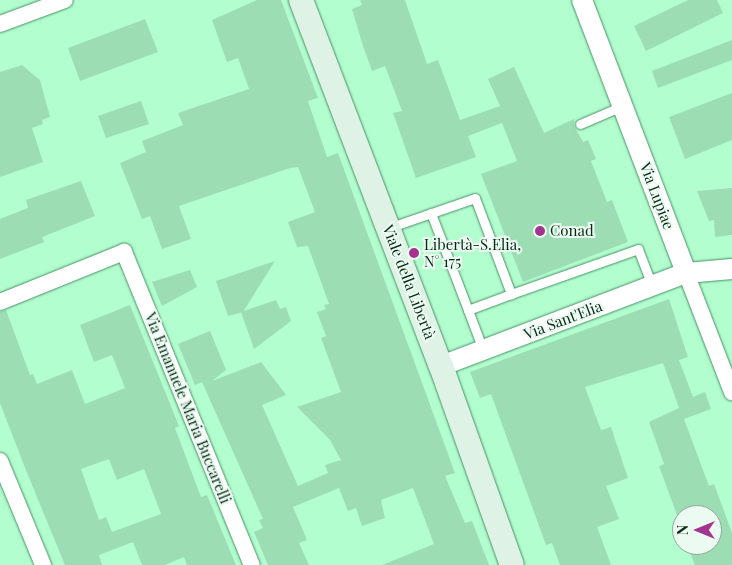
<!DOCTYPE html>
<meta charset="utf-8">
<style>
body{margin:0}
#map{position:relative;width:732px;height:565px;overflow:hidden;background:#b2fece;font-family:"Playfair Display",serif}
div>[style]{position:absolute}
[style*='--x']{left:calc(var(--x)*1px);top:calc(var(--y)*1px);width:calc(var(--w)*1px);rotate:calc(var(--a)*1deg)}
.building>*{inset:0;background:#9cddb4}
.roads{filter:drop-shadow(0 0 1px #489166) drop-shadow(0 0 1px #489166)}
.service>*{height:9px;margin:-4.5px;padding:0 4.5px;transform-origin:4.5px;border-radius:4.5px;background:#fff}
.minor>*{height:16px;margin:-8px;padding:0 8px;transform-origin:8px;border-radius:8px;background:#fff}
.tertiary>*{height:20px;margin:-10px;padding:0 10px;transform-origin:10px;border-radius:10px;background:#fff}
.secondary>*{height:24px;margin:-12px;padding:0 12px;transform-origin:12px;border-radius:12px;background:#def2e6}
.dots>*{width:14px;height:14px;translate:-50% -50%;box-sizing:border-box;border:2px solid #ecfbf1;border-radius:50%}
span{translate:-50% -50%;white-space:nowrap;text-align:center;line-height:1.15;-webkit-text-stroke:4px #ecfbf1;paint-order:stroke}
.street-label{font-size:15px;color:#0a2a18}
.poi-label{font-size:15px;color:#0a2a18}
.left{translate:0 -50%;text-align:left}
.north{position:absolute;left:672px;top:505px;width:50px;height:50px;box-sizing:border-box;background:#ecfbf1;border:1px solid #92a79a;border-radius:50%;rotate:270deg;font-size:14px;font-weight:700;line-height:20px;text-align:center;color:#0a2a18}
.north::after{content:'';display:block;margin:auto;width:18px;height:22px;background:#a53490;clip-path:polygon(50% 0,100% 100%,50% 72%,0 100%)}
</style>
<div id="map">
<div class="building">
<div style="clip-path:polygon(257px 0,281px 0,318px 98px,308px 101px,327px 157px,338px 153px,455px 473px,445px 476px,465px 523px,472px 521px,489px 565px,382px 565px,434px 544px,413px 488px,381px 500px,385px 518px,362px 526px,356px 508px,348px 511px,339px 488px,293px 507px,307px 540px,299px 543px,309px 565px,268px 565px,254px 532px,263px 528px,259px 520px,263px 519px,202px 382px,195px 385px,178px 344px,210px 331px,226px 370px,212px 381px,261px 362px,286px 395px,262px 405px,298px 486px,328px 473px,325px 465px,341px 460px,330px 440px,297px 407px,341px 392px,321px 338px,326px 336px,317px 312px,326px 309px,324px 305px,329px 304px,308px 246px,297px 247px,288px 222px,315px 212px,298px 167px,290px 168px,179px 206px,191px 239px,162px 249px,150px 216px,142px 219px,120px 163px,146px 152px,142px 141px,183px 125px,178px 113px,249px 89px,238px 58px,227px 62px,212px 20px)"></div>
<div style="clip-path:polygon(360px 0,405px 0,427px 64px,438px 60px,460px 120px,500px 106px,488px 79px,514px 67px,544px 133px,574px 119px,574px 126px,583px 142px,588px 140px,596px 159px,591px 161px,607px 202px,612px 200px,628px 242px,523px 282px,481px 174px,517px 161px,502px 123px,468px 136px,476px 157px,416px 178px,393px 113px,402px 111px,385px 66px,372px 71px,362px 43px,352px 9px,362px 5px)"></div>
<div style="clip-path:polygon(688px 0,717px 0,723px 13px,646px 51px,634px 26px)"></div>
<div style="clip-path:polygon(145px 19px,158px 52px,80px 81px,68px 48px)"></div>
<div style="clip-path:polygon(732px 40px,732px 60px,658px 88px,652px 71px)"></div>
<div style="clip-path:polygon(22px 65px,40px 80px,50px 117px,42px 120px,43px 124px,32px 128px,43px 162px,0 177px,0 72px)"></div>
<div style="clip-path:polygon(732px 93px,732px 140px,685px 159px,669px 117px)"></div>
<div style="clip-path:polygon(141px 101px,149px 124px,106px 138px,98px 116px)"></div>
<div style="clip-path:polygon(81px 181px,95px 216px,42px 237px,44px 242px,0 259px,0 219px,28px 208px,26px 200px)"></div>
<div style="clip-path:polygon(732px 188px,732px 235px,715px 237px,714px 220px,709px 221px,697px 191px)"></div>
<div style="clip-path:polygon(275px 261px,243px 312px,228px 316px,216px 281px)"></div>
<div style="clip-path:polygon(190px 270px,197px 287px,162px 306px,152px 282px)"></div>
<div style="clip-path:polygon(669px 299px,688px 357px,679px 360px,693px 397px,705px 392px,711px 409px,684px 419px,709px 486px,714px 484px,732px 533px,732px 565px,695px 565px,687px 545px,712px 545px,712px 515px,677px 515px,659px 466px,664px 464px,649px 422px,679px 408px,663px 363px,585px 387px,601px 430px,611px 427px,628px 478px,606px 486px,619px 519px,597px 527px,611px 565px,560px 565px,552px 543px,546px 545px,491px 394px,480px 398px,470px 372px)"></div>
<div style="clip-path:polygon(276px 300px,280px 309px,286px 307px,291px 321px,254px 349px,241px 312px)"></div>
<div style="clip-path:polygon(evenodd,130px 305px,179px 426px,175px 428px,201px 497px,207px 495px,236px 565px,187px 565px,184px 557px,165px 565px,142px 565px,133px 542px,99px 555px,102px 565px,65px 565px,25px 468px,0 403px,0 312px,6px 310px,30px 375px,33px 374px,37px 384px,72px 370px,85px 404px,125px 388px,112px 355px,94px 362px,80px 325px,130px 305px,109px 459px,117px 480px,144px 469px,161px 514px,112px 532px,106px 517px,99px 520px,81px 469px,109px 459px)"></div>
</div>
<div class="roads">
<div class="service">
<div style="--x:580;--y:124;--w:46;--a:-23.2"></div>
<div style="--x:388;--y:228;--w:92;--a:-19"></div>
<div style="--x:475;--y:198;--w:103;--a:69.4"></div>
<div style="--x:511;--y:294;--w:46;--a:159.6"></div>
<div style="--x:468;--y:310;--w:104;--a:-110.9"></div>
<div style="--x:511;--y:294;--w:135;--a:-19.5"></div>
<div style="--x:638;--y:249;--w:40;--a:69"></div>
<div style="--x:468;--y:310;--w:43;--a:69.4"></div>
</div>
<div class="minor">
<div style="--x:0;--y:24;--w:69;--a:-20.3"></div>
<div style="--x:686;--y:273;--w:128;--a:68.9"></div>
<div style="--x:0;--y:302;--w:134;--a:-22"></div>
<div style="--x:124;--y:252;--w:338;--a:67.8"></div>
<div style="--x:0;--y:461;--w:113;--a:67.5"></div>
</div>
<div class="tertiary">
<div style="--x:582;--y:0;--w:292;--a:69.1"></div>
<div style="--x:441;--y:366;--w:262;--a:-20.8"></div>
<div style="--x:686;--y:273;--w:46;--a:-5"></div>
</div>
<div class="secondary">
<div style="--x:301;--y:0;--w:392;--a:69.1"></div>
<div style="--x:441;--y:366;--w:211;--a:70.4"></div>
</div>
</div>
<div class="dots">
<div style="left:540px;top:231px;background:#a53490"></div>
<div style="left:414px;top:253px;background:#a53490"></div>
</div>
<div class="street-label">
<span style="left:657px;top:196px;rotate:69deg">Via Lupiae</span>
<span style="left:409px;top:282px;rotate:69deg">Viale della Libertà</span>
<span style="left:563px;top:320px;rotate:-21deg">Via Sant'Elia</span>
<span style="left:188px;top:408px;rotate:68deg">Via Emanuele Maria Buccarelli</span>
</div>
<div class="poi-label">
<span class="left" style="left:550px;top:231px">Conad</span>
<span class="left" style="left:424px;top:253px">Libertà-S.Elia,<br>N° 175</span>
</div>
<div class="north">N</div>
</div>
